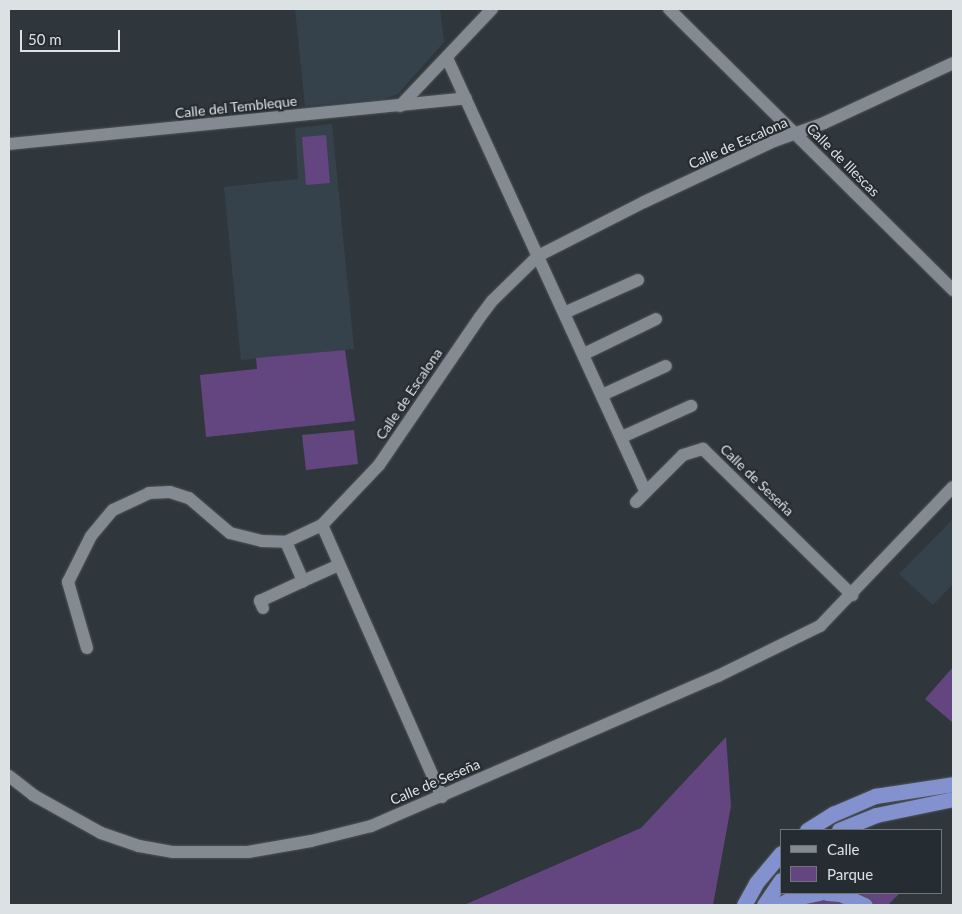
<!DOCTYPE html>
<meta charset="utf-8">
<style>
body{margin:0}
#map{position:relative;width:962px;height:914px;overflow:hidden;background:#30373c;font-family:Lato,sans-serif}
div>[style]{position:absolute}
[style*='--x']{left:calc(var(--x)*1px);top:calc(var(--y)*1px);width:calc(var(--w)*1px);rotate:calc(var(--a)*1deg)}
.built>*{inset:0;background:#35424b}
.green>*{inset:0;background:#63467f}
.roads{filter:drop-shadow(0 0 1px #4f5559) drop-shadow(0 0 1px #4f5559)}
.minor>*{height:12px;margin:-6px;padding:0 6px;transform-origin:6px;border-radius:6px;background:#838a91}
.tertiary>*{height:12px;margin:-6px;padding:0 6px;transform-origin:6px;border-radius:6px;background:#838a91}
.motorway>*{height:15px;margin:-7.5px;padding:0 7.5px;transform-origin:7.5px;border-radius:7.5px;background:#8391cf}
span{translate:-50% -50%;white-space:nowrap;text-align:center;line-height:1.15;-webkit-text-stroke:4.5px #262d32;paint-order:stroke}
.street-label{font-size:14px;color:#dce1e4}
.frame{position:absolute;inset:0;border:10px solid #dce1e4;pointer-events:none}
.legend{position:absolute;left:780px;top:829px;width:162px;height:65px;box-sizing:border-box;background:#262d32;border:1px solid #6f7579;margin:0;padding:6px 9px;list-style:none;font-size:15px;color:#dce1e4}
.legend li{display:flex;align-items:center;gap:10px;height:25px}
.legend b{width:25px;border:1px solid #6f7579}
.scale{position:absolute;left:20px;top:30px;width:100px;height:22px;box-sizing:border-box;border:2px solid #dce1e4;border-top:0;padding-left:6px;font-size:15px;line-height:18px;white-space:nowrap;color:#dce1e4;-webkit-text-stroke:4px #262d32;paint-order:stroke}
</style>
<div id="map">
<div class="built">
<div style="clip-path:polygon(295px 9px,440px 9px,444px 42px,398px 94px,384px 99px,305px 106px)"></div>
<div style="clip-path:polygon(332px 124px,354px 349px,241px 360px,224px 187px,298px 179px,295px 128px)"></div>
<div style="clip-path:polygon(953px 519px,953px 584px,933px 605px,899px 574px)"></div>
</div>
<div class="green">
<div style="clip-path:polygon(326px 135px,330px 183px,306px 185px,302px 137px)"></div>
<div style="clip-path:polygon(345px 350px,355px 421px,206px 437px,200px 375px,257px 369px,256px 358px)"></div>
<div style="clip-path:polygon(354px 430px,358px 464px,306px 470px,302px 435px)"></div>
<div style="clip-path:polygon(953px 667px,953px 723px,925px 699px)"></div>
<div style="clip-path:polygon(726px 737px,731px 806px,713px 905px,464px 905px,641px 828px)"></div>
<div style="clip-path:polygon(781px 893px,900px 893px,888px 905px,768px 905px)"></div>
</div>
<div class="roads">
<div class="minor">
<div style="--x:669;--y:9;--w:400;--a:44.7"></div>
<div style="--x:447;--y:58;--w:477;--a:65.4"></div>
<div style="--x:400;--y:106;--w:134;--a:-46.5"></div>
<div style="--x:9;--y:144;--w:459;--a:-5.7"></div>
<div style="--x:564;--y:313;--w:81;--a:-24"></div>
<div style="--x:584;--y:354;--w:80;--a:-25.9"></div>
<div style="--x:602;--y:395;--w:70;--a:-24.4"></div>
<div style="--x:622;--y:437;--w:76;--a:-24.2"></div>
<div style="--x:636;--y:502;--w:66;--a:-45"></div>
<div style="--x:683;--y:455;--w:21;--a:-17"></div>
<div style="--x:703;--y:449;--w:209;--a:44.4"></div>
<div style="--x:322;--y:525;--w:40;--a:155"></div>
<div style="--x:286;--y:542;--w:43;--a:66.4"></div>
<div style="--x:303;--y:581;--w:39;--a:-24"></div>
<div style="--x:263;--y:608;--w:8;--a:-113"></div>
<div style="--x:260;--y:601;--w:47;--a:-24.9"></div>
<div style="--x:87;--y:648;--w:69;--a:-106.1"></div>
<div style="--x:68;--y:582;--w:51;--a:-63.4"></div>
<div style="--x:91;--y:536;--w:34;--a:-50"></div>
<div style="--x:113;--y:510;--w:40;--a:-25"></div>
<div style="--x:149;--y:493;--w:21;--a:-3"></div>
<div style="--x:170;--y:492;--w:20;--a:18"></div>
<div style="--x:189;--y:498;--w:54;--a:40.5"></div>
<div style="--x:230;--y:533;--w:33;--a:14"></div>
<div style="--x:262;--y:541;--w:24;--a:2"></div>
<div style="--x:442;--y:797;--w:297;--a:-113.8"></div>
<div style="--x:322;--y:525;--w:83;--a:-46.5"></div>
<div style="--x:379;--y:465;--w:179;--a:-55.7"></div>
<div style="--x:480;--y:317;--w:21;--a:-53"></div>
<div style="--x:493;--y:300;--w:63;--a:-44.4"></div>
<div style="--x:538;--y:256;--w:119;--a:-27"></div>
<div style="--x:644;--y:202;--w:144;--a:-25.1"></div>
<div style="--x:774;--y:141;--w:53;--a:-19.8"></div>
<div style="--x:824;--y:123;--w:142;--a:-24.9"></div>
</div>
<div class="tertiary">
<div style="--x:9;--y:776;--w:31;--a:38"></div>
<div style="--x:33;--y:795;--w:78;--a:29.2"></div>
<div style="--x:101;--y:833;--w:40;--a:18.9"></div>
<div style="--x:139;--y:846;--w:35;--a:10"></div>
<div style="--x:173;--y:852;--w:75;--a:0"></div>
<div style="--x:248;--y:852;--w:64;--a:-9.9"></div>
<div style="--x:311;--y:841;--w:62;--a:-14"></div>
<div style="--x:371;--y:826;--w:378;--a:-23.4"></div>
<div style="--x:718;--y:676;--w:114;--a:-26.1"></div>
<div style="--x:820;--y:626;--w:192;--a:-46.3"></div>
</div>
<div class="motorway">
<div style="--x:807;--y:830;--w:31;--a:-32"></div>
<div style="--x:833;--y:814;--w:46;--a:-23.2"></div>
<div style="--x:875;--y:796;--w:79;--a:-8.7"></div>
<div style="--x:839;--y:830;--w:40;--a:-22"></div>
<div style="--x:876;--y:815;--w:79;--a:-11.7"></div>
<div style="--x:827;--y:893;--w:13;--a:4"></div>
<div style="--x:840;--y:894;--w:27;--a:24"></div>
<div style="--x:744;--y:905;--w:25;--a:-61"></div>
<div style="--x:756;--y:883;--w:39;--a:-50"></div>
<div style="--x:764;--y:905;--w:30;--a:-56"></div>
<div style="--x:778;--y:905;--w:14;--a:-25"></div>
<div style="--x:791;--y:899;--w:30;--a:-12"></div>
</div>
</div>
<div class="street-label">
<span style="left:236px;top:107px;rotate:-6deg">Calle del Tembleque</span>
<span style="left:738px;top:143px;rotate:-24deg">Calle de Escalona</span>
<span style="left:843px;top:160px;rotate:45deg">Calle de Illescas</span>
<span style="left:409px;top:394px;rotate:-56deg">Calle de Escalona</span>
<span style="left:757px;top:480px;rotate:44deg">Calle de Seseña</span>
<span style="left:435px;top:782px;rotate:-23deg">Calle de Seseña</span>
</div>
<div class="frame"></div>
<ul class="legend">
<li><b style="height:6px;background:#838a91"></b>Calle</li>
<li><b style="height:14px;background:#63467f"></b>Parque</li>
</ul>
<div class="scale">50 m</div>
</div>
